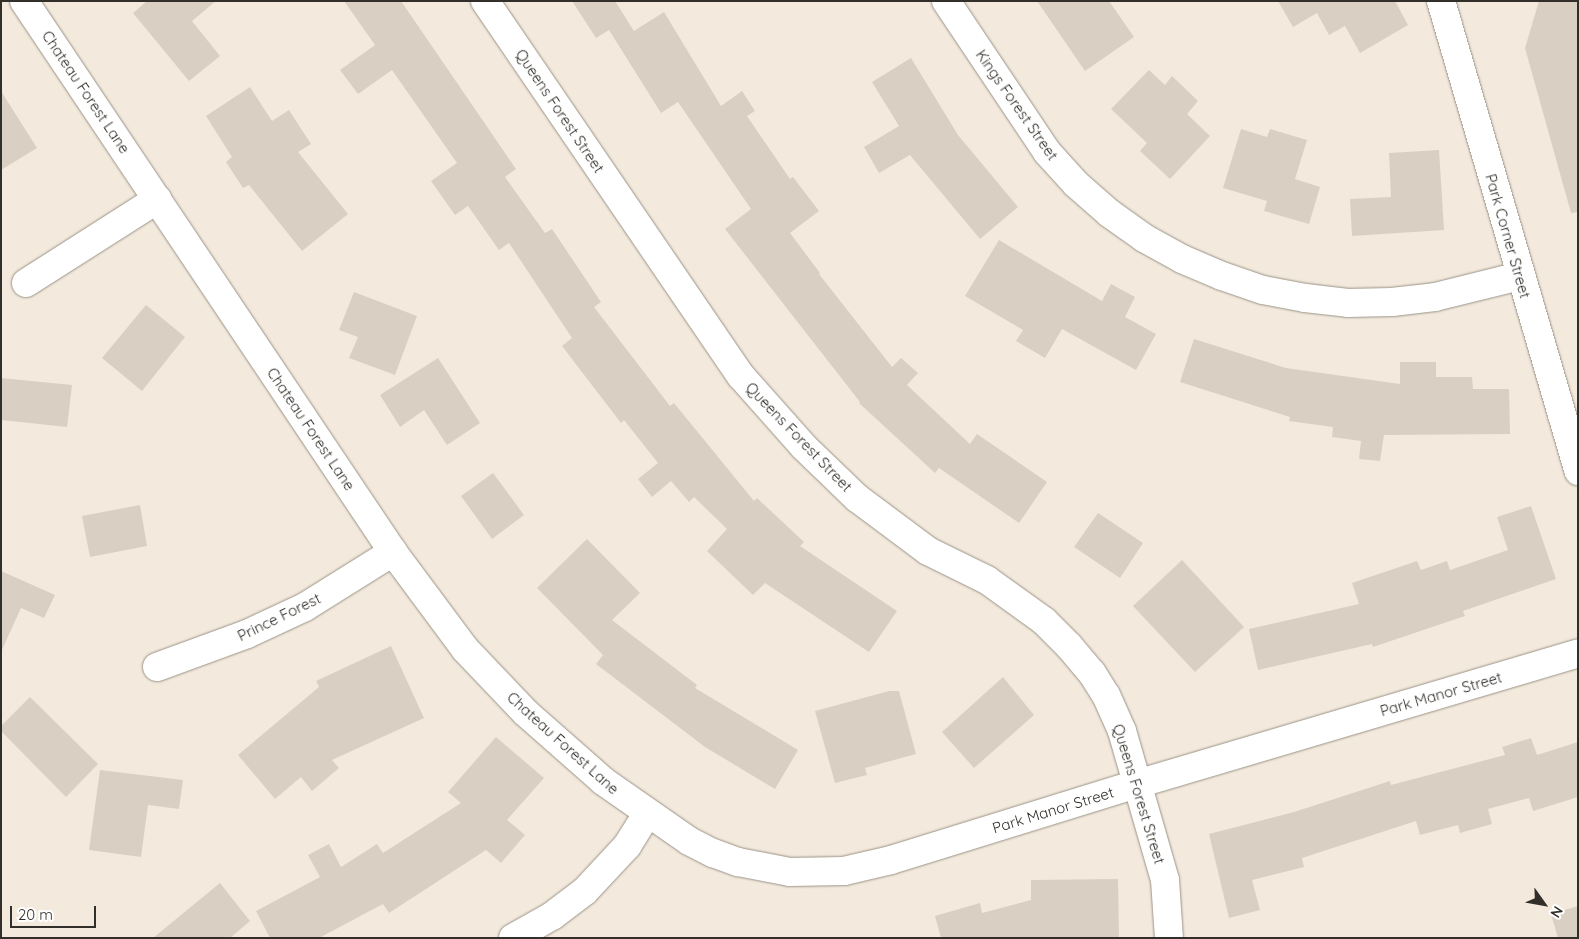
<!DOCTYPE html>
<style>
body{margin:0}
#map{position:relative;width:1579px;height:939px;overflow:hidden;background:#f3eadd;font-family:Quicksand,sans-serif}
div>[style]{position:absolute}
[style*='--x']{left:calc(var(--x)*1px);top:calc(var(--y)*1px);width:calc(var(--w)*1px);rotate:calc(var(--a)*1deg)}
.building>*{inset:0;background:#d9d0c3}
.roads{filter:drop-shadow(0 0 1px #9b9387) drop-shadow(0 0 1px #9b9387)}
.street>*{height:28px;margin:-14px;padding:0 14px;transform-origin:14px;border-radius:14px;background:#fff}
span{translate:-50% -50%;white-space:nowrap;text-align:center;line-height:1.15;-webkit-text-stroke:5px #fff;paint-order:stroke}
.street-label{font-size:15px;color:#322f2a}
.frame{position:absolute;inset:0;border:2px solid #322f2a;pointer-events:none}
.north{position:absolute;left:1519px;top:879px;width:50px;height:50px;-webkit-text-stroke:4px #fff;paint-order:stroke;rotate:122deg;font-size:14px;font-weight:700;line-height:20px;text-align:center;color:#322f2a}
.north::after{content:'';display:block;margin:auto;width:18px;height:22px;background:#322f2a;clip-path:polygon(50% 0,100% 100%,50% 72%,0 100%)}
.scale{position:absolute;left:10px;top:906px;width:86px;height:22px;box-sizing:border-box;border:2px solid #322f2a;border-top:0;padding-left:6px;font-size:15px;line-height:18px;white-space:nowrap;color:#322f2a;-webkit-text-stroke:4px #fff;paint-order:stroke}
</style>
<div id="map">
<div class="building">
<div style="clip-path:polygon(147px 1px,216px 1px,192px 21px,220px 56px,189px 81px,133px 13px)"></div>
<div style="clip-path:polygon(344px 1px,401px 1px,516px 169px,505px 177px,545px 233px,552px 229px,601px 302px,594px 307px,670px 406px,674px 403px,754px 501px,757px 498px,804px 542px,800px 546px,897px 611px,869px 652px,765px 583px,753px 595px,707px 551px,727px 529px,694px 497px,689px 502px,671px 481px,652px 497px,638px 479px,658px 463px,624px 420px,621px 423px,562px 346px,572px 338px,509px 243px,499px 250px,468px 206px,455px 215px,431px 181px,457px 163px,392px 70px,358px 94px,340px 70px,375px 45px)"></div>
<div style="clip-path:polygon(572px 1px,615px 1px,634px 31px,664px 12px,721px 106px,742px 91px,755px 111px,747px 116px,790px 179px,793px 177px,819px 211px,790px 233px,820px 273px,819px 274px,892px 367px,901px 358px,918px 373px,907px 385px,970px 444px,977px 434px,1047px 482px,1019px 523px,939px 468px,935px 473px,859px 403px,860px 402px,725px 229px,751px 209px,678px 102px,661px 113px,609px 30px,596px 38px)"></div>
<div style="clip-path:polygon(1037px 1px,1109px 1px,1134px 37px,1085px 71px)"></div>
<div style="clip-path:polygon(1278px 1px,1395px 1px,1408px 25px,1360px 53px,1345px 26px,1329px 35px,1317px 13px,1293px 27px)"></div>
<div style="clip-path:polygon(1539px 1px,1578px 1px,1578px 212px,1571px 213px,1525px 48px)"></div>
<div style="clip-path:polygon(911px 58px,958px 135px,1018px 207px,980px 239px,910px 155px,879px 173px,864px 147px,899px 126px,872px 82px)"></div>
<div style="clip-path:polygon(1149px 70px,1165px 85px,1172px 76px,1198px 101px,1187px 114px,1210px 136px,1170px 179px,1140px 151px,1147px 143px,1111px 109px)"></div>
<div style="clip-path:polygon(250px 87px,272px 121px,289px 110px,311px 144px,298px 152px,348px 214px,302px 251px,249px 185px,243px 188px,226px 162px,232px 157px,206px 116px)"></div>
<div style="clip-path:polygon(1px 91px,37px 148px,1px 170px)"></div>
<div style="clip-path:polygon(1241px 129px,1267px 137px,1270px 129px,1307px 140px,1295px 179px,1320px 187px,1309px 224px,1264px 211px,1267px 201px,1223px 188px)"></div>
<div style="clip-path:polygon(1439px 150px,1444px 230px,1352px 236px,1350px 199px,1391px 197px,1389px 153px)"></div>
<div style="clip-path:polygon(999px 240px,1102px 301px,1111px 284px,1135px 297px,1125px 317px,1156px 334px,1136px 370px,1062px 329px,1045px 358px,1016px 341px,1023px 330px,965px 296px)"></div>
<div style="clip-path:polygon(354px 292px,417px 316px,395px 375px,349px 358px,358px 337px,339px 330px)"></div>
<div style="clip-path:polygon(146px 305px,185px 337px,142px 391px,102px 358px)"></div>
<div style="clip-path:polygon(1194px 339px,1286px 368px,1400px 384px,1400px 362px,1436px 362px,1436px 377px,1472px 377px,1473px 389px,1509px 389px,1510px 434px,1384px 435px,1380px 461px,1359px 459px,1361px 441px,1332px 437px,1333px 427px,1289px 421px,1290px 417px,1180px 382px)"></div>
<div style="clip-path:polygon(438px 358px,480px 423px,447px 445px,424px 410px,400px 427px,380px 395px)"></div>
<div style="clip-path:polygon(1px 378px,72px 385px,67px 427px,1px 420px)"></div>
<div style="clip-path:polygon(493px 473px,524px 515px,492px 539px,461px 496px)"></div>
<div style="clip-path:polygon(140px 505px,147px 546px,90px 557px,82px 516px)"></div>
<div style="clip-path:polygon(1531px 506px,1556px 579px,1463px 611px,1465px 616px,1373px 647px,1372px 644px,1258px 670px,1249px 629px,1359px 604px,1352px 583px,1417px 561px,1421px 570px,1447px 561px,1450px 570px,1508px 550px,1497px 517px)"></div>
<div style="clip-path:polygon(1098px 513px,1143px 543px,1120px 578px,1074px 547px)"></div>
<div style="clip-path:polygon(587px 539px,640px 593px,612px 620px,697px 685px,695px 688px,798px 750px,775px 789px,705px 747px,596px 664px,603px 655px,537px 588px)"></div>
<div style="clip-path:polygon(1182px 560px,1244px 627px,1195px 672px,1133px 606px)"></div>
<div style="clip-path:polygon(1px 571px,55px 595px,44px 618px,21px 608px,1px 652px)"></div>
<div style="clip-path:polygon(391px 646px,424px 718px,332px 760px,339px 768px,312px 791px,301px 777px,275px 799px,238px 755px,319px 687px,316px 681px)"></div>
<div style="clip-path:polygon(1003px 677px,1034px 715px,974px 768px,942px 732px)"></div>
<div style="clip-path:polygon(889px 691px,899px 691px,916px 754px,865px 768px,867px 775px,835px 783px,815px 711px)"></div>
<div style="clip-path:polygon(30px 697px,98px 764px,66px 797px,1px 731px,1px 726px)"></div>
<div style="clip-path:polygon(496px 737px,544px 778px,507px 820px,525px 835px,501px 863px,486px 850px,389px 913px,383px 904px,319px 938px,270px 938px,256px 911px,320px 877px,308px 855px,329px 844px,341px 867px,377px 844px,383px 853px,461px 803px,448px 792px)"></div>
<div style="clip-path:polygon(1531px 738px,1537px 755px,1578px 742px,1578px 797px,1533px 811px,1529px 798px,1488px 809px,1492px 824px,1460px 833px,1458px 825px,1420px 835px,1416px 821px,1302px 858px,1304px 867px,1252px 880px,1260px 910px,1229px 918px,1209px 834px,1294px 812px,1390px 781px,1391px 785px,1505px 755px,1502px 747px)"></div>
<div style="clip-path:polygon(100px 770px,183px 780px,179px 809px,148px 805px,141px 857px,89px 850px)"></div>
<div style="clip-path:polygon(1118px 879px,1119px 938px,941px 938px,935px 916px,980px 903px,982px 913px,1031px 900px,1031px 880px)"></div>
<div style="clip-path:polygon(220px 883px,250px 921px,230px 938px,153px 938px)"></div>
<div style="clip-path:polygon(1578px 906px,1578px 938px,1558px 938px,1551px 914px)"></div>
</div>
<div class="roads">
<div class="street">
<div style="--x:24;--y:1;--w:663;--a:56.19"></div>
<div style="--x:393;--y:552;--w:121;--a:53.4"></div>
<div style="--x:465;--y:649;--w:88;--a:46.4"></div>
<div style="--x:526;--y:713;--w:103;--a:41.4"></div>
<div style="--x:603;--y:781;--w:105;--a:34.9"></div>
<div style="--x:689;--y:841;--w:27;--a:27"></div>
<div style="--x:713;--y:853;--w:27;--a:20"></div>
<div style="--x:738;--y:862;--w:53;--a:10.9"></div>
<div style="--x:790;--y:872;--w:54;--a:-1.1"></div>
<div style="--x:844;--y:871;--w:48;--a:-13.2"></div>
<div style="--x:891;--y:860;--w:257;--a:-17.2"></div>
<div style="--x:1137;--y:784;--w:460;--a:-16.5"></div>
<div style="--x:485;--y:1;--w:454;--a:55.7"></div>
<div style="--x:741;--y:376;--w:95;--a:48.4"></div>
<div style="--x:804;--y:447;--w:74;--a:43.9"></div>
<div style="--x:857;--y:498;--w:89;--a:36.7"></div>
<div style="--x:928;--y:551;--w:66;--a:26.2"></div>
<div style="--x:987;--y:580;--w:70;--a:35.7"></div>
<div style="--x:1044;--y:621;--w:35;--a:45"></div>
<div style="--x:1069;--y:646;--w:35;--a:50"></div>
<div style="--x:1092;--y:673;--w:26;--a:58"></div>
<div style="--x:1106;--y:695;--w:39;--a:66"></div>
<div style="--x:1122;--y:731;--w:155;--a:73.9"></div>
<div style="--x:1165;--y:880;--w:58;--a:86.1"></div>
<div style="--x:946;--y:1;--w:182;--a:56.2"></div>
<div style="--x:1047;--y:152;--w:43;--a:47.8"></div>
<div style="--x:1076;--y:184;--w:44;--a:41.3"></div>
<div style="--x:1109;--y:213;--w:43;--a:35.5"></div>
<div style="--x:1144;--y:238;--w:43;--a:28.9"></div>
<div style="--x:1182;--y:259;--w:43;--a:23"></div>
<div style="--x:1222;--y:276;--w:43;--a:18.9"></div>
<div style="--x:1263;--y:290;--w:43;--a:10.8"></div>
<div style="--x:1305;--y:298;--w:43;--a:6.6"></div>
<div style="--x:1348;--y:303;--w:44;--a:-1.3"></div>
<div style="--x:1392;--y:302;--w:43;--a:-6.6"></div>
<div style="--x:1435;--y:297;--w:88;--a:-13.9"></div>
<div style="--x:1441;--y:1;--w:490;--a:73.7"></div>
<div style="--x:26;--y:283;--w:156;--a:-32.5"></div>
<div style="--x:157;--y:667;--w:96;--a:-20.1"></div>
<div style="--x:247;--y:634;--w:64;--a:-25"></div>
<div style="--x:305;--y:607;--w:104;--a:-32"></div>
<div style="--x:513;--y:938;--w:45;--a:-29.4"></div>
<div style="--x:552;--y:916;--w:41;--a:-37.1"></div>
<div style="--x:585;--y:891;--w:62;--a:-47"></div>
<div style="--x:627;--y:846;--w:39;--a:-58"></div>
</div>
</div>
<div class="street-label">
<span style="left:86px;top:92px;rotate:56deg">Chateau Forest Lane</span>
<span style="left:1017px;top:105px;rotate:55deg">Kings Forest Street</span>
<span style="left:560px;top:111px;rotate:56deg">Queens Forest Street</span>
<span style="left:1508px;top:236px;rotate:74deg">Park Corner Street</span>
<span style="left:311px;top:429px;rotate:56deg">Chateau Forest Lane</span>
<span style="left:799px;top:437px;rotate:46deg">Queens Forest Street</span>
<span style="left:279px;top:617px;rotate:-26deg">Prince Forest</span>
<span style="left:1441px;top:694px;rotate:-16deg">Park Manor Street</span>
<span style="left:563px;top:743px;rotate:42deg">Chateau Forest Lane</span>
<span style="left:1139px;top:794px;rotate:73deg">Queens Forest Street</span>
<span style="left:1053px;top:810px;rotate:-17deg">Park Manor Street</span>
</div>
<div class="frame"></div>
<div class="north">N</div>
<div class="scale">20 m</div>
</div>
